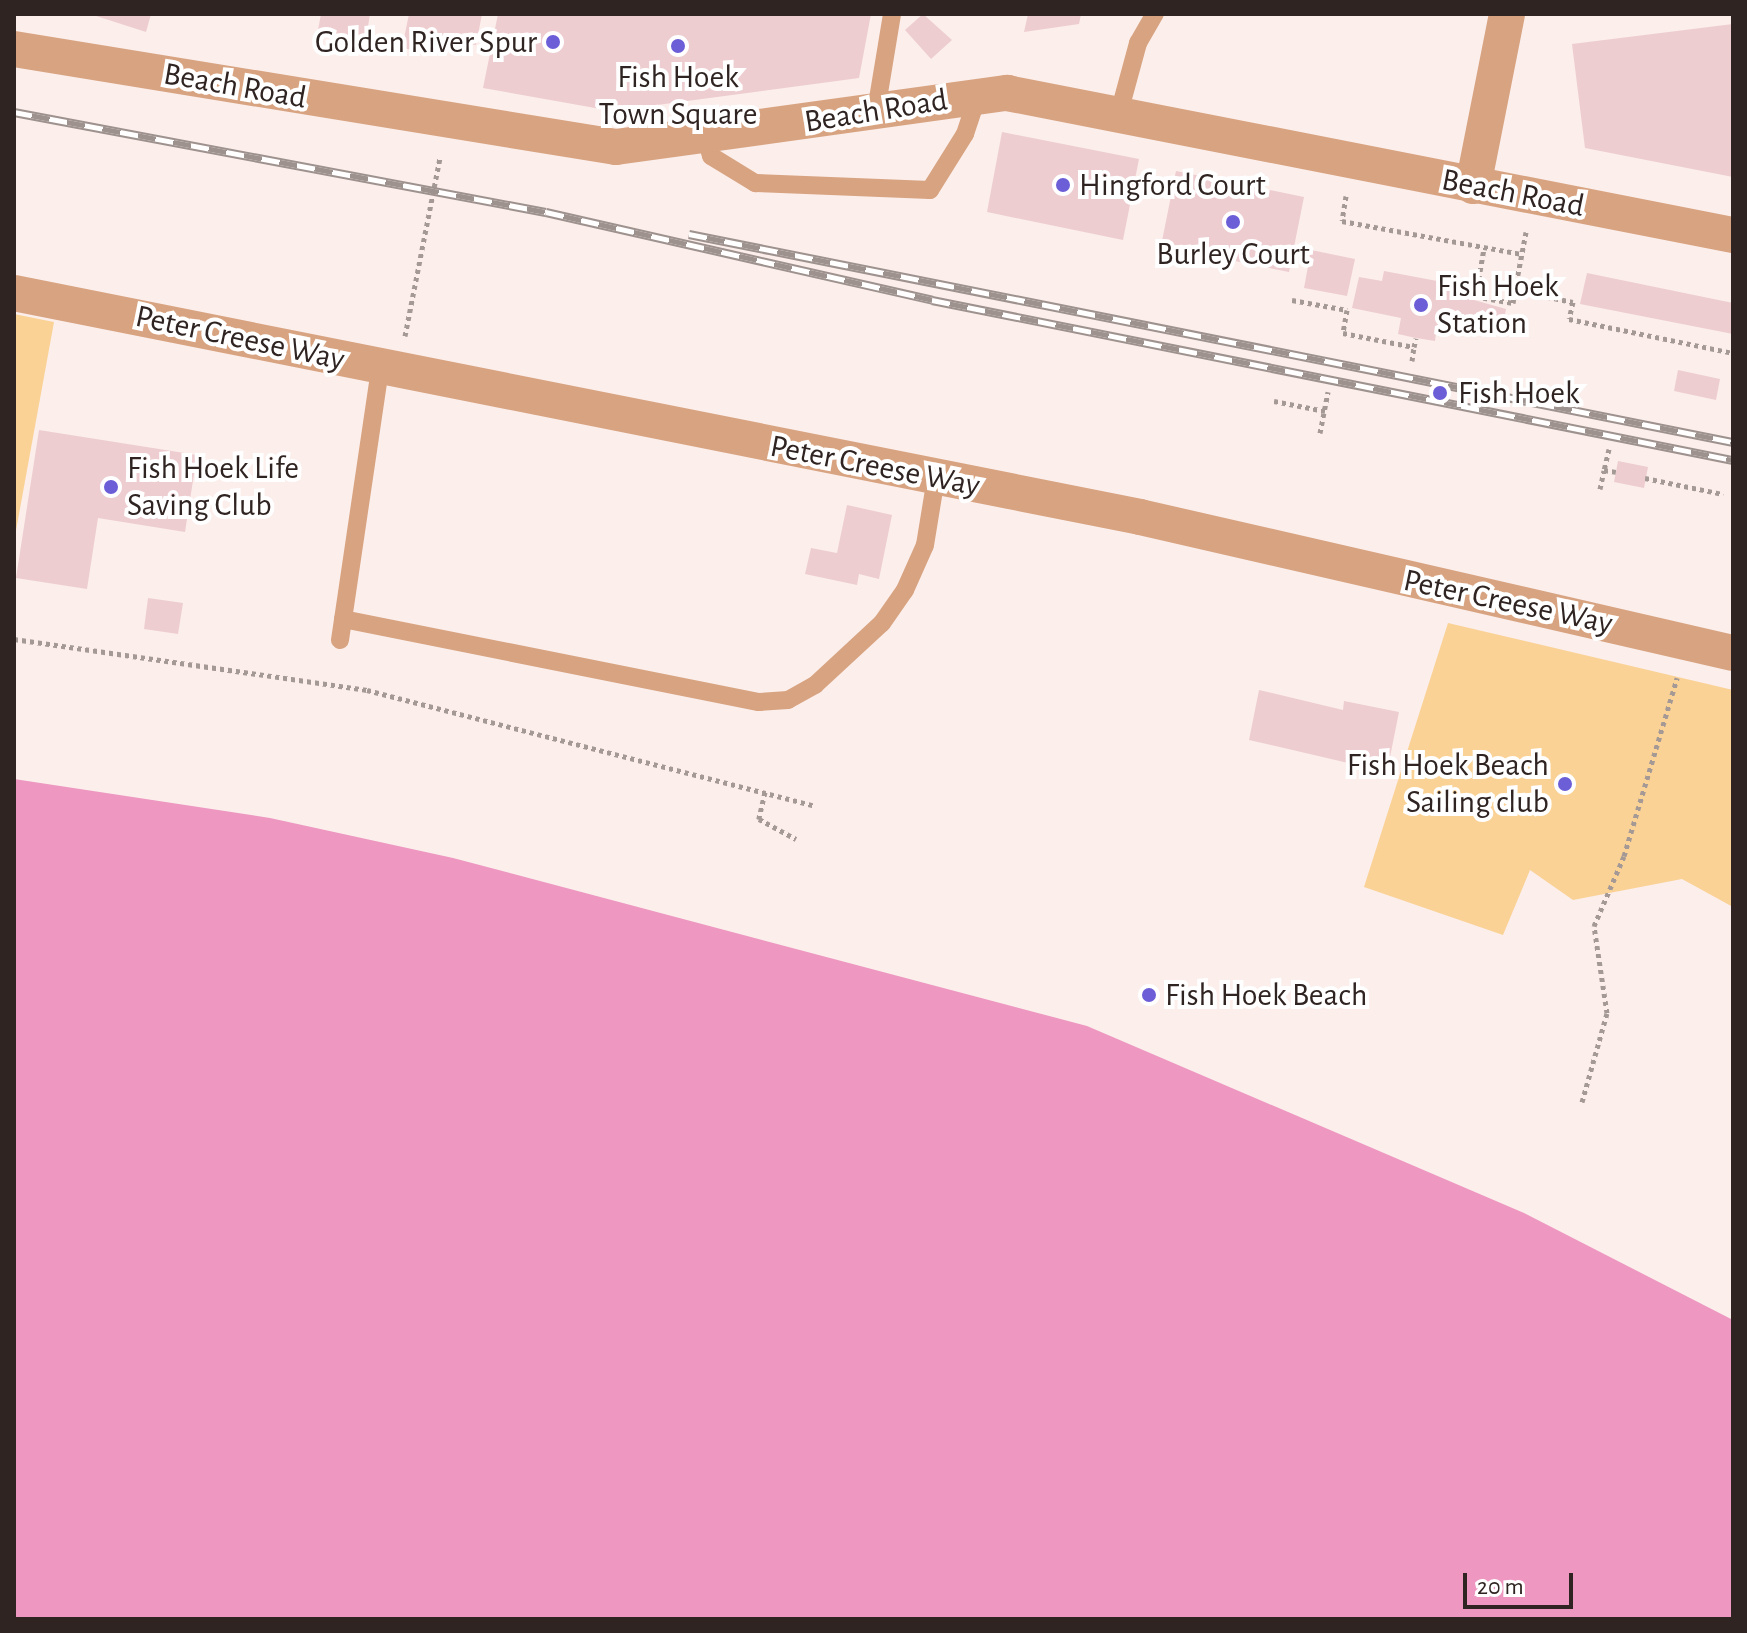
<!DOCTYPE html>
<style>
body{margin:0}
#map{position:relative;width:1747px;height:1633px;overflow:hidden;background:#fbeeeb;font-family:"Alegreya Sans",sans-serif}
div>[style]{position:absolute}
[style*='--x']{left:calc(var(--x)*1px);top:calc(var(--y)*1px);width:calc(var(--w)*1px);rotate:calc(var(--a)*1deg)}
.green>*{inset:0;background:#fad296}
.water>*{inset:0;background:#ed97c1}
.building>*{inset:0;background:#eecdd0}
.path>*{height:5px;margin-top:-2.5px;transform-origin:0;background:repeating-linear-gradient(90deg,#a59996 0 4px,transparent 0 8px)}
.service>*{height:18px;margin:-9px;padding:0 9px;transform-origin:9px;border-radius:9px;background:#d8a380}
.minor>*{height:36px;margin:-18px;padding:0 18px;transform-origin:18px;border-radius:18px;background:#d8a380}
.rail>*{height:9px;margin-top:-4.5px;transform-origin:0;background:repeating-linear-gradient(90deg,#fff 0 18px,#9e928f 0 36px);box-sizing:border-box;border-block:2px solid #9e928f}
.dots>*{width:22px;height:22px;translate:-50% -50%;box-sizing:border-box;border:4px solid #fff;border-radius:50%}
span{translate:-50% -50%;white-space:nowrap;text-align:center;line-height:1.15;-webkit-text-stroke:8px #fff;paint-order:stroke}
.poi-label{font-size:32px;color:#2f2421}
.right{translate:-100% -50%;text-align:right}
.left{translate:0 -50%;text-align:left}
.street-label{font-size:32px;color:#2f2421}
.frame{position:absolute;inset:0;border:16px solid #2f2421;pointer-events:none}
.scale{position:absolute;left:1463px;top:1573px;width:110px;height:36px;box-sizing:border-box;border:4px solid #2f2421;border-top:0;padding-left:10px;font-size:24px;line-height:28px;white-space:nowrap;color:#2f2421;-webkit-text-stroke:6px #fff;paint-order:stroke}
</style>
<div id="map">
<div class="green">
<div style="clip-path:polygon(14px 314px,54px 322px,15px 536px,14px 535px)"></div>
<div style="clip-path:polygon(1448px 623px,1733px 690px,1733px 907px,1682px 879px,1573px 900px,1530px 870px,1503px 935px,1364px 887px)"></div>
</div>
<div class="water">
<div style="clip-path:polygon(14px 779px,270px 818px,453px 858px,1087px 1026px,1524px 1213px,1733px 1320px,1733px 1619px,14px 1619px)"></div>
</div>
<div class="building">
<div style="clip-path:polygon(90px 14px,151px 14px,146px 32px)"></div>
<div style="clip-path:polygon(321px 14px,370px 14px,366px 39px,318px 30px)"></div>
<div style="clip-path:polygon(409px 14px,482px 14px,476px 45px,439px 39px,436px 54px,402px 48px)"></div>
<div style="clip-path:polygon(498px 14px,871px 14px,859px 78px,612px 111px,483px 88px)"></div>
<div style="clip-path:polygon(923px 14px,952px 40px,931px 59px,905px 30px)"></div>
<div style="clip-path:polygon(1028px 14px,1081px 14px,1079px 24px,1024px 32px)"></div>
<div style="clip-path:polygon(1733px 24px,1733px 177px,1585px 148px,1572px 44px)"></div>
<div style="clip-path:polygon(1002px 132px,1139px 159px,1123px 240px,987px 212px)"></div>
<div style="clip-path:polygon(1176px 171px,1304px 197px,1289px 272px,1161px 246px)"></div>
<div style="clip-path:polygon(1311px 250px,1355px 259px,1347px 296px,1304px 288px)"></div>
<div style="clip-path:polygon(1384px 271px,1469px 287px,1467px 298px,1506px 309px,1501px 336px,1437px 326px,1435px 341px,1416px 338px,1398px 334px,1401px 318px,1352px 308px,1359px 277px,1382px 281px)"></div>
<div style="clip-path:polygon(1587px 273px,1733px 303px,1733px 334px,1580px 304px)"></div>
<div style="clip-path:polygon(1678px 370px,1720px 379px,1716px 400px,1674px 391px)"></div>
<div style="clip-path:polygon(39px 430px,197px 455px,185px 532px,98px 518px,87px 589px,16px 578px)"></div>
<div style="clip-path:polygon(1618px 461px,1648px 467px,1644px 488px,1614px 482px)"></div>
<div style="clip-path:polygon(847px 505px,892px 515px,879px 579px,859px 574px,857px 585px,805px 574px,811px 548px,837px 553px)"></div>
<div style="clip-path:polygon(148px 598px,183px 603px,178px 634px,144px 629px)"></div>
<div style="clip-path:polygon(1259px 690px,1343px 710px,1344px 701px,1399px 712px,1387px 772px,1249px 740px)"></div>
</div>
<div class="path">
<div style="--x:1346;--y:196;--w:25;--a:99"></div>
<div style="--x:1342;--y:221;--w:182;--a:10.4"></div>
<div style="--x:1526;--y:232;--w:59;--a:100.7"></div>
<div style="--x:1515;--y:290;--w:59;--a:11.7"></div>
<div style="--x:1573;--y:302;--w:17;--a:103"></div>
<div style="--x:1569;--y:319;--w:167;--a:11.7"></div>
<div style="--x:1468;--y:295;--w:46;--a:10.1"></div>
<div style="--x:1513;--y:303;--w:13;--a:-81"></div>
<div style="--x:1476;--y:295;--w:48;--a:-80.3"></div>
<div style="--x:1292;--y:300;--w:56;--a:10.3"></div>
<div style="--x:1347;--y:310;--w:23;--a:100"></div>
<div style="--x:1343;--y:333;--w:72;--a:11.2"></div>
<div style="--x:1414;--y:347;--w:9;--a:-77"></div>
<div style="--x:405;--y:336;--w:182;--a:-78.9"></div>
<div style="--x:1412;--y:361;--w:14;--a:-82"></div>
<div style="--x:1274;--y:401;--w:52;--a:11.1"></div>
<div style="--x:1320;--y:433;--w:42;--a:-79"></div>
<div style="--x:1609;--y:449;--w:22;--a:103"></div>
<div style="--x:1604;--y:470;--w:12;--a:9"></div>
<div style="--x:1645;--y:478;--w:80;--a:11.6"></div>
<div style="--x:1600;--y:489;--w:19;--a:-78"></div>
<div style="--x:14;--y:639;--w:357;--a:8.2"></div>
<div style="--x:367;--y:690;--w:461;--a:14.5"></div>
<div style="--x:765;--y:792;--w:28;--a:103"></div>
<div style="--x:759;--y:819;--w:42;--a:28.4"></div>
<div style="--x:1582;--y:1102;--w:92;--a:-74.3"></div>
<div style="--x:1607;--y:1013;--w:88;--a:-98.5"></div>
<div style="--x:1594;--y:926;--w:76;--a:-66.8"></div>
<div style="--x:1624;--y:856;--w:186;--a:-73.4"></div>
</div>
<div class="service">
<div style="--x:876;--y:111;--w:98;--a:-80.6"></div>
<div style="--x:1119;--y:113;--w:73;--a:-74.8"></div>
<div style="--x:1138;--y:43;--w:34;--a:-60"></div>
<div style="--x:705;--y:136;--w:21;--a:73"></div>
<div style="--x:711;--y:156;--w:52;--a:31.5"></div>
<div style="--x:755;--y:183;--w:175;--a:2.3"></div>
<div style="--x:930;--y:190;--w:66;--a:-58"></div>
<div style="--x:965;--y:134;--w:41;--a:-71.6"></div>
<div style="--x:343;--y:619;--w:424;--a:11.3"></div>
<div style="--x:759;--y:702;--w:29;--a:-4"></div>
<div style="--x:788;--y:700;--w:31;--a:-29"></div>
<div style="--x:815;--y:685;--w:91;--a:-42.8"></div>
<div style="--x:882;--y:623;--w:40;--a:-55.1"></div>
<div style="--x:905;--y:590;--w:49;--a:-66"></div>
<div style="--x:925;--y:545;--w:68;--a:-80.7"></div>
<div style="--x:340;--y:640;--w:275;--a:-81.6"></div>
</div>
<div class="minor">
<div style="--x:14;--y:49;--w:610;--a:9.25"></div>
<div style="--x:616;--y:147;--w:395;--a:-7.9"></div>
<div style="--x:1007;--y:93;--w:740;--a:11.07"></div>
<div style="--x:1473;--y:186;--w:175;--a:-78.8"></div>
<div style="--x:14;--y:293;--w:1148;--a:11.25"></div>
<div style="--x:1140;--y:517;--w:608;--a:12.92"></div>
</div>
<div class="rail">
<div style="--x:14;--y:112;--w:541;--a:10.65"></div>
<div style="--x:546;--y:212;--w:396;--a:12.8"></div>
<div style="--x:932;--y:300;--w:817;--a:11.3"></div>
<div style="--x:689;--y:234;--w:1065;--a:11.27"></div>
</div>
<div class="dots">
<div style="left:553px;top:42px;background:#6b5ed7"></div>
<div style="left:678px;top:46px;background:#6b5ed7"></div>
<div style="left:1063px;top:185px;background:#6b5ed7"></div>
<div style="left:1233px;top:222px;background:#6b5ed7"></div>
<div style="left:1421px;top:305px;background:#6b5ed7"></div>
<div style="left:1440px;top:393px;background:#6b5ed7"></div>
<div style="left:111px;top:487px;background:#6b5ed7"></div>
<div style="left:1565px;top:784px;background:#6b5ed7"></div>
<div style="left:1149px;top:995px;background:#6b5ed7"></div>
</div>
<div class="poi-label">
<span class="right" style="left:537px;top:42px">Golden River Spur</span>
<span style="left:678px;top:96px">Fish Hoek<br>Town Square</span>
<span class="left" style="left:1079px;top:185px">Hingford Court</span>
<span style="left:1233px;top:254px">Burley Court</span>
<span class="left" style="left:1437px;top:305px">Fish Hoek<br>Station</span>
<span class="left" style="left:1458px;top:393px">Fish Hoek</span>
<span class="left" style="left:127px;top:487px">Fish Hoek Life<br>Saving Club</span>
<span class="right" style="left:1549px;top:784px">Fish Hoek Beach<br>Sailing club</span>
<span class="left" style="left:1165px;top:995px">Fish Hoek Beach</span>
</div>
<div class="street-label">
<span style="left:235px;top:86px;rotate:10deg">Beach Road</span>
<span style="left:876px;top:111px;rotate:-9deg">Beach Road</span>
<span style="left:1513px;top:193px;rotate:11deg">Beach Road</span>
<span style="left:240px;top:338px;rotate:12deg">Peter Creese Way</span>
<span style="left:875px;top:466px;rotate:11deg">Peter Creese Way</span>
<span style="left:1508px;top:602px;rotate:12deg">Peter Creese Way</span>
</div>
<div class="frame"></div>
<div class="scale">20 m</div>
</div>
